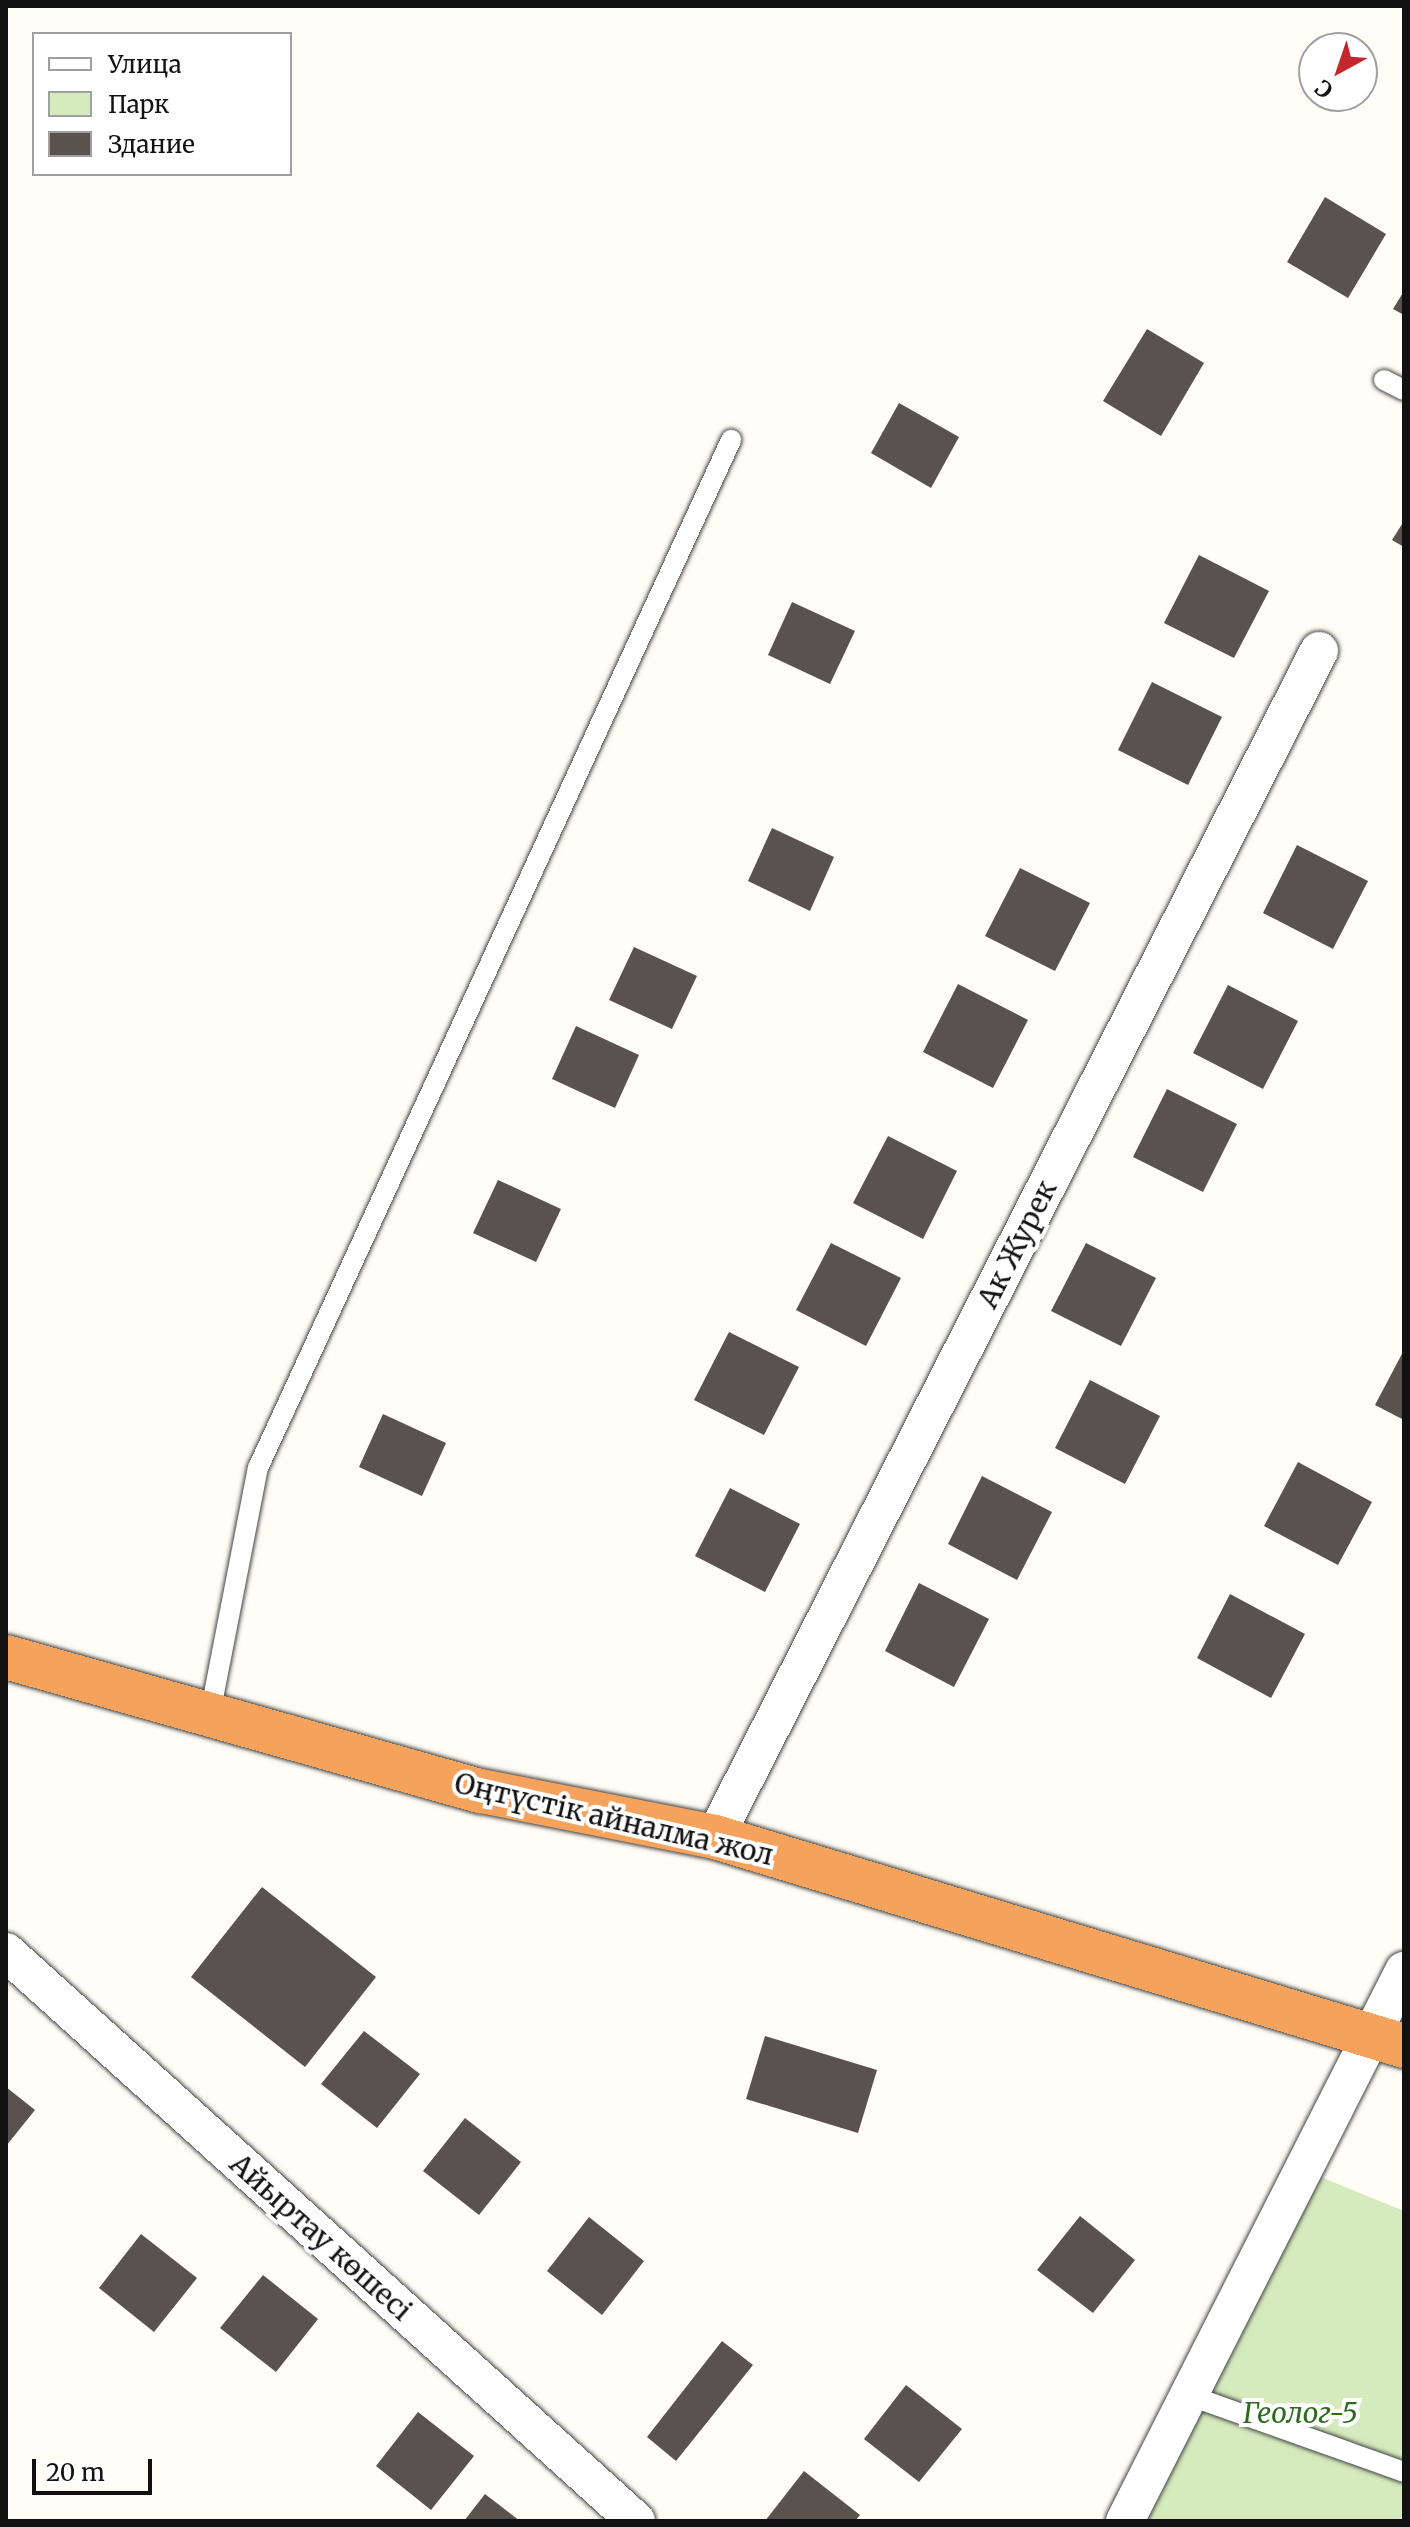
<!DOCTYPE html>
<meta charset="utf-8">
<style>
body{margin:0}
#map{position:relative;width:1410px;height:2527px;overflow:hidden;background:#fffdf5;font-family:Merriweather,serif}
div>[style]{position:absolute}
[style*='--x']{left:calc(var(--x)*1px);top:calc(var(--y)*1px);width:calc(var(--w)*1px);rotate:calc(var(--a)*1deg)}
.green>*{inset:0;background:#d5ebbd}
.building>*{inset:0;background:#5a524d}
.roads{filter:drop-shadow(0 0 2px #444) drop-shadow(0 0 2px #444)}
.lane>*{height:20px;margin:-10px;padding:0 10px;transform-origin:10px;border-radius:10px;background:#fff}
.street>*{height:38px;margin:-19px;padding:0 19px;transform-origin:19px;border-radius:19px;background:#fff}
.highway>*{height:44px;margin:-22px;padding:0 22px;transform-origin:22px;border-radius:22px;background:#f5a25d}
span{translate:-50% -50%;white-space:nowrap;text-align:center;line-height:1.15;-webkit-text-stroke:8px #fff;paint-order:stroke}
.street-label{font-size:28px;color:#111}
.park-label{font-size:28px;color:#2f6b1f;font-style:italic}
.frame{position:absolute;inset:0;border:8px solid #111;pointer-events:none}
.legend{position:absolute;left:32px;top:32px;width:260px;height:144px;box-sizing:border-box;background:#fff;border:2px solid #a0a0a0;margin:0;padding:10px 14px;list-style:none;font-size:24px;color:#111}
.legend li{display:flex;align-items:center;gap:16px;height:40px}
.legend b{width:40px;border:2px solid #a0a0a0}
.north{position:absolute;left:1298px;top:32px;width:80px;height:80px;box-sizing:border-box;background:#fff;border:2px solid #a0a0a0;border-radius:50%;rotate:220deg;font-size:22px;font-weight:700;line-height:32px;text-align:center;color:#111}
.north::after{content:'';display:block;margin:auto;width:28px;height:36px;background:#c4262e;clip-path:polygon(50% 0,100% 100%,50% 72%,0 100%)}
.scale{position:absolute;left:32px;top:2459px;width:120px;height:36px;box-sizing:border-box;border:4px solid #111;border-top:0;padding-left:10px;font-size:24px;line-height:28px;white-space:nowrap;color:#111;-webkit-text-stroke:6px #fff;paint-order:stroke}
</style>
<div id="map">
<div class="green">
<div style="clip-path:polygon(1306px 2171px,1404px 2211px,1404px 2521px,1128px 2521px)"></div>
</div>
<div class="building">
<div style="clip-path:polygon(1325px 197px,1386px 234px,1348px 298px,1287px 262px)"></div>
<div style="clip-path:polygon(1404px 291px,1404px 315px,1393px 309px)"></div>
<div style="clip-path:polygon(1147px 329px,1204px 363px,1161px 436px,1103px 401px)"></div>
<div style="clip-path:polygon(899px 403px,959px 437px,931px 488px,871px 453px)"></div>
<div style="clip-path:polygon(1404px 521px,1404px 547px,1392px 540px)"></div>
<div style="clip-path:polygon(1199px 555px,1269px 591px,1234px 658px,1164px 623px)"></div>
<div style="clip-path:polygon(792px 602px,855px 631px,830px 684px,768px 655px)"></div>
<div style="clip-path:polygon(1152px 682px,1222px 717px,1188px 785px,1118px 750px)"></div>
<div style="clip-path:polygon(772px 828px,834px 857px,810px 911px,748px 881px)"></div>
<div style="clip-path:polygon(1297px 845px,1368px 881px,1333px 949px,1263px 913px)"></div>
<div style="clip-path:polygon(1020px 868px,1090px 903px,1055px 971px,985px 936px)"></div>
<div style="clip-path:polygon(634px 947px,697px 976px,672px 1029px,609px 1000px)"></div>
<div style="clip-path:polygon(958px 984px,1028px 1020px,993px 1088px,923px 1052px)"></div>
<div style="clip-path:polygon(1228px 985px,1298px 1021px,1263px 1089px,1193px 1053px)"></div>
<div style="clip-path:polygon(576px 1026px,639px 1055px,615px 1108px,552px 1079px)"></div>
<div style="clip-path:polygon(1167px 1089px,1237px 1124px,1203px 1192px,1133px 1157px)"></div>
<div style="clip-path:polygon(888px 1136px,957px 1171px,923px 1239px,853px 1203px)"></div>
<div style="clip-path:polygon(498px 1180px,561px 1209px,536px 1262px,473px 1233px)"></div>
<div style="clip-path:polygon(831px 1243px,901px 1278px,866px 1346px,796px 1310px)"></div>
<div style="clip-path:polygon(1086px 1243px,1156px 1278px,1121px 1346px,1051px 1311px)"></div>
<div style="clip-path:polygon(729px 1332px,799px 1367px,764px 1435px,694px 1400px)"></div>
<div style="clip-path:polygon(1404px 1350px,1404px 1420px,1375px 1405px)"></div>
<div style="clip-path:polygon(1090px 1380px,1160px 1416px,1125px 1484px,1055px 1448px)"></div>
<div style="clip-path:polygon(383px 1414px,446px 1443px,422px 1496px,359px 1467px)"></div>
<div style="clip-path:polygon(1298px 1462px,1372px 1502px,1338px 1565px,1264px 1526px)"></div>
<div style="clip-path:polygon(982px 1476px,1052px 1512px,1017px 1580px,948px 1544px)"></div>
<div style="clip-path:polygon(730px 1488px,800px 1524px,765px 1592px,695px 1556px)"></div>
<div style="clip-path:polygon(919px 1583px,989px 1619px,954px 1687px,885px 1651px)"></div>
<div style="clip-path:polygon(1230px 1594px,1305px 1634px,1271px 1698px,1197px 1658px)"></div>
<div style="clip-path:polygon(262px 1887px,376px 1977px,305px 2067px,191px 1977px)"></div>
<div style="clip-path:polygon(364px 2031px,420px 2074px,377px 2128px,321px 2084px)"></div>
<div style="clip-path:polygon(765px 2036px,877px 2070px,858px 2133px,746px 2099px)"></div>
<div style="clip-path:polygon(6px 2087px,35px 2110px,6px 2146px)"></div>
<div style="clip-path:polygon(465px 2118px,521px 2162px,479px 2215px,423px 2171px)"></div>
<div style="clip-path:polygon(1080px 2216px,1135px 2260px,1093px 2313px,1037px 2270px)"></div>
<div style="clip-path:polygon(589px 2217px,644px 2261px,602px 2315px,547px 2271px)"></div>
<div style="clip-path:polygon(141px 2234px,197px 2278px,154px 2332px,99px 2288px)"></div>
<div style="clip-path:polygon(263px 2275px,318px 2319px,276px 2372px,220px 2328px)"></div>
<div style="clip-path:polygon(722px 2341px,753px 2365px,676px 2461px,647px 2437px)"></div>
<div style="clip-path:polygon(906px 2385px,962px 2429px,919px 2482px,864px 2439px)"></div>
<div style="clip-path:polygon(418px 2412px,474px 2456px,431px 2510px,376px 2466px)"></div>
<div style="clip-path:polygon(804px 2471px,860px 2515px,855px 2521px,765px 2521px)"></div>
<div style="clip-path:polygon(485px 2494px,520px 2521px,464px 2521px)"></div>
</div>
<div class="roads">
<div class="lane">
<div style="--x:1384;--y:380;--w:22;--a:27"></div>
<div style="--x:210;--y:1714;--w:251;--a:-79"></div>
<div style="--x:258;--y:1468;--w:1132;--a:-65.29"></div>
<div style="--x:1188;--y:2395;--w:229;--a:19.6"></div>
</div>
<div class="street">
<div style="--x:715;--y:1837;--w:1331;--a:-63.01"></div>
<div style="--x:6;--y:1952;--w:849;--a:42.09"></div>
<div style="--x:1125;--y:2521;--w:617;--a:-63.1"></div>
</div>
<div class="highway">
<div style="--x:6;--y:1657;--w:494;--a:15.8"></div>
<div style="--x:481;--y:1791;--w:238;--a:11.1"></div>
<div style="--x:715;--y:1837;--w:720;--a:16.87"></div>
</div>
</div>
<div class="street-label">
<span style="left:1017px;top:1244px;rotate:-63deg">Ак Журек</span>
<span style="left:614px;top:1819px;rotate:13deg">Оңтүстік айналма жол</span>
<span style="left:321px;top:2237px;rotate:42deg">Айыртау көшесі</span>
</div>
<div class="park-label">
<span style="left:1300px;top:2413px">Геолог-5</span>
</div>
<div class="frame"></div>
<ul class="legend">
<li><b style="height:10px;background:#fff"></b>Улица</li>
<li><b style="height:22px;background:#d5ebbd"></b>Парк</li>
<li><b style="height:22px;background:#5a524d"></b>Здание</li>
</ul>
<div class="north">С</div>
<div class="scale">20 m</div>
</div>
